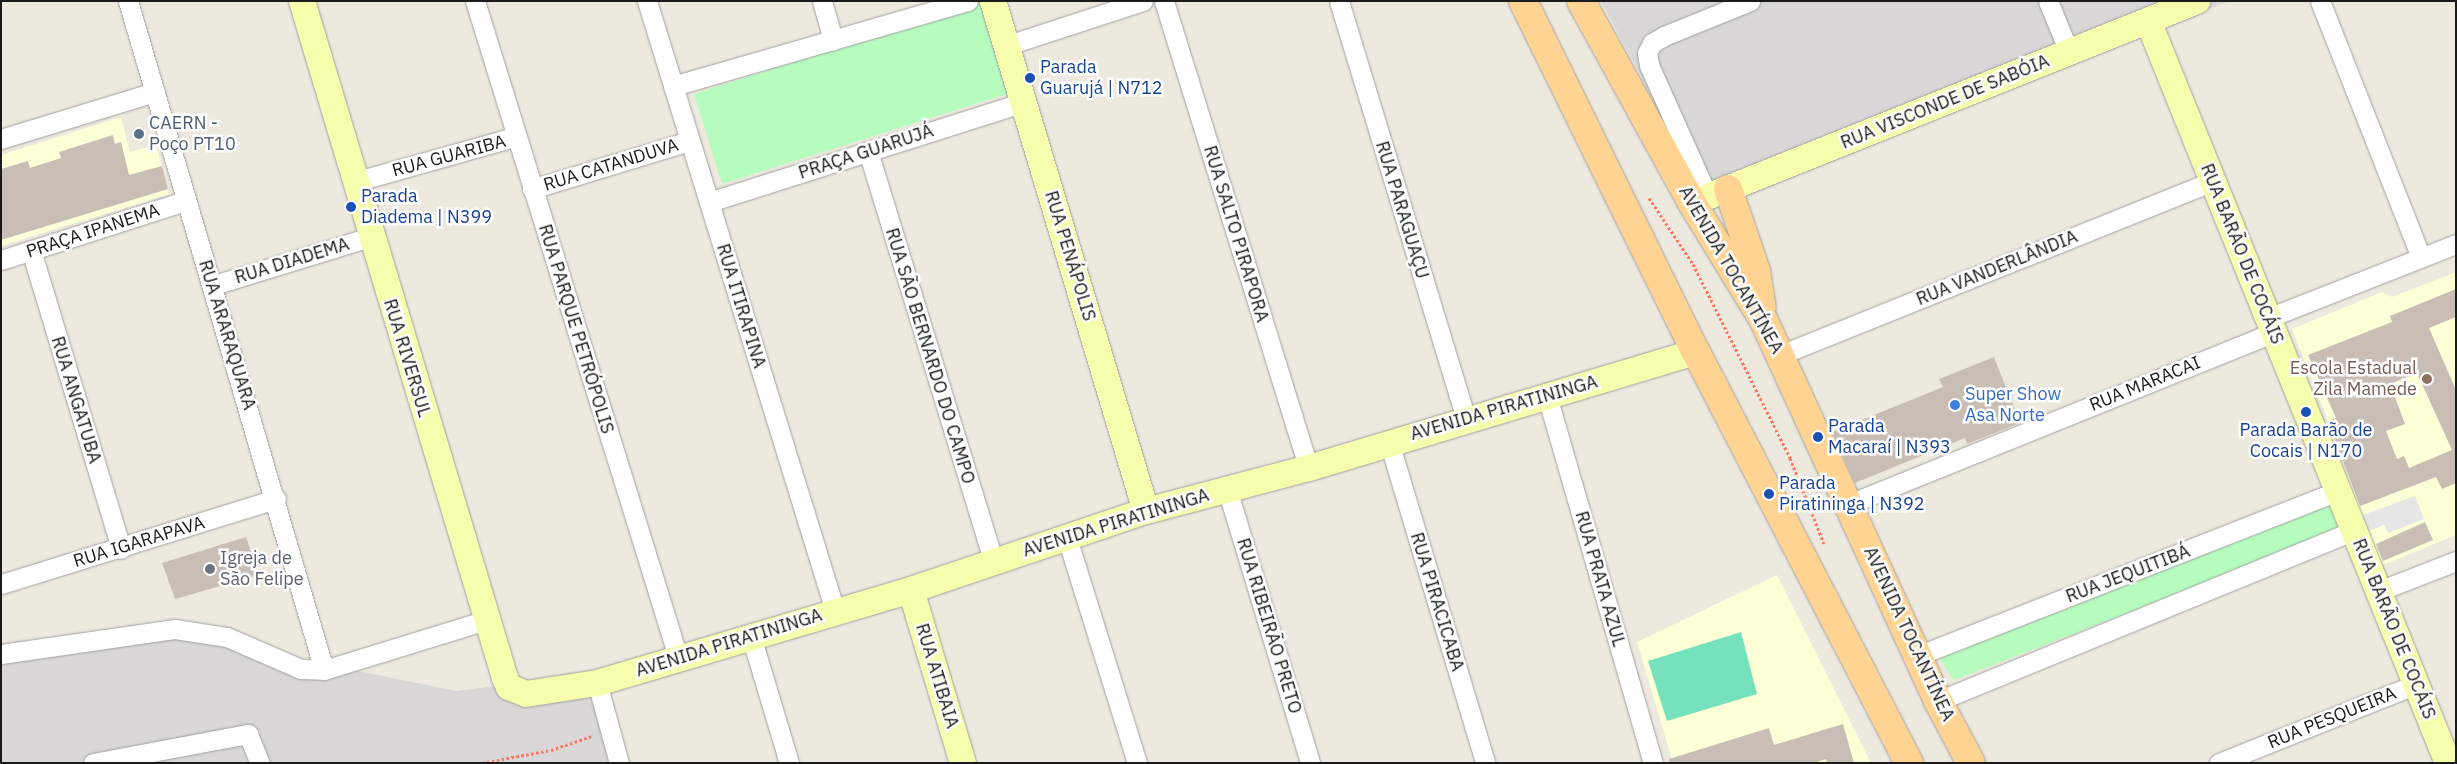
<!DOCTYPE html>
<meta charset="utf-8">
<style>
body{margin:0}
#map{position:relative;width:2457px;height:764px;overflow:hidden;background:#ede9df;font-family:"IBM Plex Sans",sans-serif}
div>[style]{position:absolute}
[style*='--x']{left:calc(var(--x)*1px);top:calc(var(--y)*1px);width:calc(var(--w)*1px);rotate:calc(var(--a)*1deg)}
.residential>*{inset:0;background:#d9d7d7}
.education>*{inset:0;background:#fdffd6}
.park>*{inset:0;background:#b6fcbf}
.pitch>*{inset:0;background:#76e2bd}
.parking>*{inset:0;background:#e6e6e6}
.building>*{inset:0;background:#c9beb5}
.path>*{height:3px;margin-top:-1.5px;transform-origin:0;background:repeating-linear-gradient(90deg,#ff755e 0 2.5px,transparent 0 5px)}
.roads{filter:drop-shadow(0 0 1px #a1a1a1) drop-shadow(0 0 1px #a1a1a1)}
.street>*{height:19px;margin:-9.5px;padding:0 9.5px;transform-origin:9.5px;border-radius:9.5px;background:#fff}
.secondary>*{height:26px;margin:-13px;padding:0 13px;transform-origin:13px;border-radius:13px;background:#f6fdad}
.primary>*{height:28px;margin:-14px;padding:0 14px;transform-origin:14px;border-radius:14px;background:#ffd492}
.dots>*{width:14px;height:14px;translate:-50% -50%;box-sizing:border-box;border:2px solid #fff;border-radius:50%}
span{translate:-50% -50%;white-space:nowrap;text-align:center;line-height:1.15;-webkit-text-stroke:5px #fff;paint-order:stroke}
.transit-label{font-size:18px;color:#164399}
.left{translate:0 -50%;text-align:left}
.street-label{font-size:18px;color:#1a1a1a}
.service-label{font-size:18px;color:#4e5e75}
.education-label{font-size:18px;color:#785e54}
.right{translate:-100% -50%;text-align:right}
.shop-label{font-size:18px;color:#366cbe}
.worship-label{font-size:18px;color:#5b616d}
.frame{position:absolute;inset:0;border:2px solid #1a1a1a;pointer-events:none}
</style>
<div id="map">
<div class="residential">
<div style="clip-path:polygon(1601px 1px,2229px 1px,1712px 210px)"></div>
<div style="clip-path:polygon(137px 626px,456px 691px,590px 674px,616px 763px,1px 763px,1px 648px)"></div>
</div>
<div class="education">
<div style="clip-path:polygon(121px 117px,130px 152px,156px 145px,169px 194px,1px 246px,1px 155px)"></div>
<div style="clip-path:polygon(2456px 272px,2456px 535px,2378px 567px,2342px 457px,2292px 329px,2382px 292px,2392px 297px)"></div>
<div style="clip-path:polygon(1777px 575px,1871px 763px,1673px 763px,1637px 642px)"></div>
</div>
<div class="park">
<div style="clip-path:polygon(984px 1px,1013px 92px,722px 184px,694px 94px)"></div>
<div style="clip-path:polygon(2328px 502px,2340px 530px,1954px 680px,1938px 657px)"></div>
</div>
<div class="pitch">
<div style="clip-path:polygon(1741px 632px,1757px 694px,1667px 721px,1648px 661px)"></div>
</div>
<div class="parking">
<div style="clip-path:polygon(2415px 496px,2424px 519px,2388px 533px,2384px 525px,2366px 532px,2360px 516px)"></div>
</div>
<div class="building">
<div style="clip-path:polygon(113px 135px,115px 144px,121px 142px,129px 175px,162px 166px,168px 189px,1px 240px,1px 169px,28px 161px,30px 168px,61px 158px,59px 152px)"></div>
<div style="clip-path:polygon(evenodd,2456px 289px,2456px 317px,2429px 328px,2456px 390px,2456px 483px,2442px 489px,2436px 477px,2360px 506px,2328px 421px,2336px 418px,2308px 355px,2392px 322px,2390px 316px,2456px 289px,2417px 373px,2452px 450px,2409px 468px,2404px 456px,2397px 459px,2386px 431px,2405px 424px,2390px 384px,2417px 373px)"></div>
<div style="clip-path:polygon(1994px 357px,2020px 423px,1967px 444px,1965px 438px,1855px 483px,1832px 432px,1943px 387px,1939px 379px)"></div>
<div style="clip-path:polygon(2425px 522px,2433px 540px,2383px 561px,2376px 544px)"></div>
<div style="clip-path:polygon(246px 537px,259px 575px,175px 599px,162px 563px)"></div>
<div style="clip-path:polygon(1843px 724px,1854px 763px,1827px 763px,1826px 759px,1814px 763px,1669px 763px,1669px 759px,1769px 728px,1774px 745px)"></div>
</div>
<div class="path">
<div style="--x:1649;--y:198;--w:79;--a:56.3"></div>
<div style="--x:1693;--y:264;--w:217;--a:63.4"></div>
<div style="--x:1790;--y:458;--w:92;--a:68.4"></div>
<div style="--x:482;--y:763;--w:70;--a:-10.7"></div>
<div style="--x:551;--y:750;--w:43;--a:-18.9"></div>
</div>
<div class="roads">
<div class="street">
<div style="--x:128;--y:1;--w:697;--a:73.67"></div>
<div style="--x:475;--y:1;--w:687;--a:72.81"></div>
<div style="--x:647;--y:1;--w:638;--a:72.87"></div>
<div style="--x:822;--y:1;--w:41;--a:74.2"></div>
<div style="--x:1164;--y:1;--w:489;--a:72.8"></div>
<div style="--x:1339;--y:1;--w:438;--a:73.1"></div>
<div style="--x:2048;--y:1;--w:55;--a:67.6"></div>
<div style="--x:2320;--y:1;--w:275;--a:68.5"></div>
<div style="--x:1005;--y:46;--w:145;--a:-18.1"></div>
<div style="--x:673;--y:86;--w:307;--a:-16.1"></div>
<div style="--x:1;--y:139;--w:161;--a:-17"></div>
<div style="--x:868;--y:151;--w:429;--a:73"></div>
<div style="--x:354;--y:182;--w:166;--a:-15.7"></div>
<div style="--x:532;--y:189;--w:164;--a:-17"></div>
<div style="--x:1708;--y:197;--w:145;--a:-114.1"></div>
<div style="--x:1649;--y:65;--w:12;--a:-99"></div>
<div style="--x:1647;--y:53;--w:11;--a:-63"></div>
<div style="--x:1652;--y:43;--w:14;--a:-30"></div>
<div style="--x:1664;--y:36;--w:93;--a:-22.1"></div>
<div style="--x:709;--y:202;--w:330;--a:-17.6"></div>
<div style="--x:31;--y:250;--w:312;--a:73.2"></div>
<div style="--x:1;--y:260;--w:193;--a:-17.8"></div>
<div style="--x:214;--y:285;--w:163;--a:-17.1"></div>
<div style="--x:2268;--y:318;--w:202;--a:-21.5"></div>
<div style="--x:1780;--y:355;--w:467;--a:-21.9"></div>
<div style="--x:1547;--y:396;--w:382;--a:73.9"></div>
<div style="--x:1389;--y:442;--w:335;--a:73.3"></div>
<div style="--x:1227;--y:489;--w:286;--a:73.1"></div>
<div style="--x:1849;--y:504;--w:458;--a:-22"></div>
<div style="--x:1067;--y:538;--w:236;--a:72.7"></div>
<div style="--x:1;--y:584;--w:288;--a:-17.2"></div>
<div style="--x:2379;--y:591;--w:83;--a:-21.3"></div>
<div style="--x:751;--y:636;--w:133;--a:73.3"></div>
<div style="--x:1;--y:654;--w:176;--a:-8.2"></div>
<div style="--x:175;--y:629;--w:53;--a:8.7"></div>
<div style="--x:227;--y:637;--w:81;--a:23.4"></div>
<div style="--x:301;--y:669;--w:23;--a:2"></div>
<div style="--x:324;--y:670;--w:170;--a:-17.1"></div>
<div style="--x:1917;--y:656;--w:453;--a:-21.4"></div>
<div style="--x:597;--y:683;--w:83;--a:74.6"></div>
<div style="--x:1938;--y:701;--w:450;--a:-22.3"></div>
<div style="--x:93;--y:763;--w:158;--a:-10.6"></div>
<div style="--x:248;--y:734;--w:31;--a:68"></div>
<div style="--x:2219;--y:763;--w:213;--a:-21.8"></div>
</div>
<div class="secondary">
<div style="--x:302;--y:1;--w:707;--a:73.31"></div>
<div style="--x:505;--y:678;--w:10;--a:66"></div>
<div style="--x:509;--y:687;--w:18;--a:22"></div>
<div style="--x:526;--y:694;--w:72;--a:-8.8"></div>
<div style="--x:597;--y:683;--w:327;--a:-16.5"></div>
<div style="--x:911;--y:590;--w:248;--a:-18.6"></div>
<div style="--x:1146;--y:511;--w:169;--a:-14.8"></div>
<div style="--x:1309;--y:468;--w:404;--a:-16.7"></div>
<div style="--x:993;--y:1;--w:532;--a:73.3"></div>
<div style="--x:2149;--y:23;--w:798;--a:68"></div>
<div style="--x:1692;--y:203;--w:544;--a:-21.8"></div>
<div style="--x:911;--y:590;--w:181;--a:73.3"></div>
</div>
<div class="primary">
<div style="--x:1523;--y:1;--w:391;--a:63.8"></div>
<div style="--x:1696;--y:352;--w:463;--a:62.6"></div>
<div style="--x:1581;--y:1;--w:230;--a:61.2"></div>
<div style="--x:1692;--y:203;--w:138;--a:58.6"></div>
<div style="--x:1764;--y:321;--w:418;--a:65.4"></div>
<div style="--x:1938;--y:701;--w:70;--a:62"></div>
<div style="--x:1728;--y:189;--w:87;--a:71.1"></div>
<div style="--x:1756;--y:271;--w:36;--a:81"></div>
</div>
</div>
<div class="dots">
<div style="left:1030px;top:78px;background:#1a4fb4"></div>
<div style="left:139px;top:134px;background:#5c6f8a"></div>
<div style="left:351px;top:207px;background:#1a4fb4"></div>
<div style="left:2427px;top:379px;background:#8d6e63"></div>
<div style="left:1955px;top:405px;background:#3f7fe0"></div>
<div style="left:2306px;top:412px;background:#1a4fb4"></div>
<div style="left:1818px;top:437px;background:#1a4fb4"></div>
<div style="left:1769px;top:494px;background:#1a4fb4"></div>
<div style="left:210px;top:569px;background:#6b7280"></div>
</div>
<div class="transit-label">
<span class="left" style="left:1040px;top:78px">Parada<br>Guarujá | N712</span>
<span class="left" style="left:361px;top:207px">Parada<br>Diadema | N399</span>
<span class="left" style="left:1828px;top:437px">Parada<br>Macaraí | N393</span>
<span style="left:2306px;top:441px">Parada Barão de<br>Cocais | N170</span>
<span class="left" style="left:1779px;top:494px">Parada<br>Piratininga | N392</span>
</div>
<div class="street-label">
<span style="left:1945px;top:102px;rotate:-22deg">RUA VISCONDE DE SABÓIA</span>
<span style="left:866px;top:152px;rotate:-18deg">PRAÇA GUARUJÁ</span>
<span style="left:449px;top:156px;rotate:-15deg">RUA GUARIBA</span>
<span style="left:611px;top:165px;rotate:-17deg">RUA CATANDUVA</span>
<span style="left:1402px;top:210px;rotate:73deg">RUA PARAGUAÇU</span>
<span style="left:93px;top:231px;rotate:-18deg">PRAÇA IPANEMA</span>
<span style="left:1236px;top:234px;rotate:73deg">RUA SALTO PIRAPORA</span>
<span style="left:2242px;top:254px;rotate:68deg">RUA BARÃO DE COCÁIS</span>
<span style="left:1070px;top:256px;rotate:73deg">RUA PENÁPOLIS</span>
<span style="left:292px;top:261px;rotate:-17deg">RUA DIADEMA</span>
<span style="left:1997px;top:268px;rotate:-22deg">RUA VANDERLÂNDIA</span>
<span style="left:1731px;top:270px;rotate:60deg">AVENIDA TOCANTÍNEA</span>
<span style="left:741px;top:306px;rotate:73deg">RUA ITIRAPINA</span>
<span style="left:576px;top:329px;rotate:73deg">RUA PARQUE PETRÓPOLIS</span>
<span style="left:227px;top:335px;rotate:73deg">RUA ARARAQUARA</span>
<span style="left:930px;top:356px;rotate:73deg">RUA SÃO BERNARDO DO CAMPO</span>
<span style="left:407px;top:358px;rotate:73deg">RUA RIVERSUL</span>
<span style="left:2145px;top:384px;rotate:-22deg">RUA MARACAI</span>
<span style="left:76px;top:400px;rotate:73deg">RUA ANGATUBA</span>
<span style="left:1504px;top:408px;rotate:-16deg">AVENIDA PIRATININGA</span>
<span style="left:1116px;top:523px;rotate:-17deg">AVENIDA PIRATININGA</span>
<span style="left:139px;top:542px;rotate:-17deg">RUA IGARAPAVA</span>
<span style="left:2128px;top:574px;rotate:-21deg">RUA JEQUITIBÁ</span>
<span style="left:1600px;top:579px;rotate:74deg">RUA PRATA AZUL</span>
<span style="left:1437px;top:602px;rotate:73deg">RUA PIRACICABA</span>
<span style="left:1269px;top:626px;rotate:73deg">RUA RIBEIRÃO PRETO</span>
<span style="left:2394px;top:629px;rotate:68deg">RUA BARÃO DE COCÁIS</span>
<span style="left:1909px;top:634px;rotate:65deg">AVENIDA TOCANTÍNEA</span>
<span style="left:729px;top:643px;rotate:-17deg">AVENIDA PIRATININGA</span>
<span style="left:937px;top:676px;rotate:73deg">RUA ATIBAIA</span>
<span style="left:2332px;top:718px;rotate:-22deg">RUA PESQUEIRA</span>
</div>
<div class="service-label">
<span class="left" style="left:149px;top:134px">CAERN -<br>Poço PT10</span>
</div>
<div class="education-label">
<span class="right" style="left:2417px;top:379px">Escola Estadual<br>Zila Mamede</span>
</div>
<div class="shop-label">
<span class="left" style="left:1965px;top:405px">Super Show<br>Asa Norte</span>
</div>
<div class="worship-label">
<span class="left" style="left:220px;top:569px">Igreja de<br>São Felipe</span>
</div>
<div class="frame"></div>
</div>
